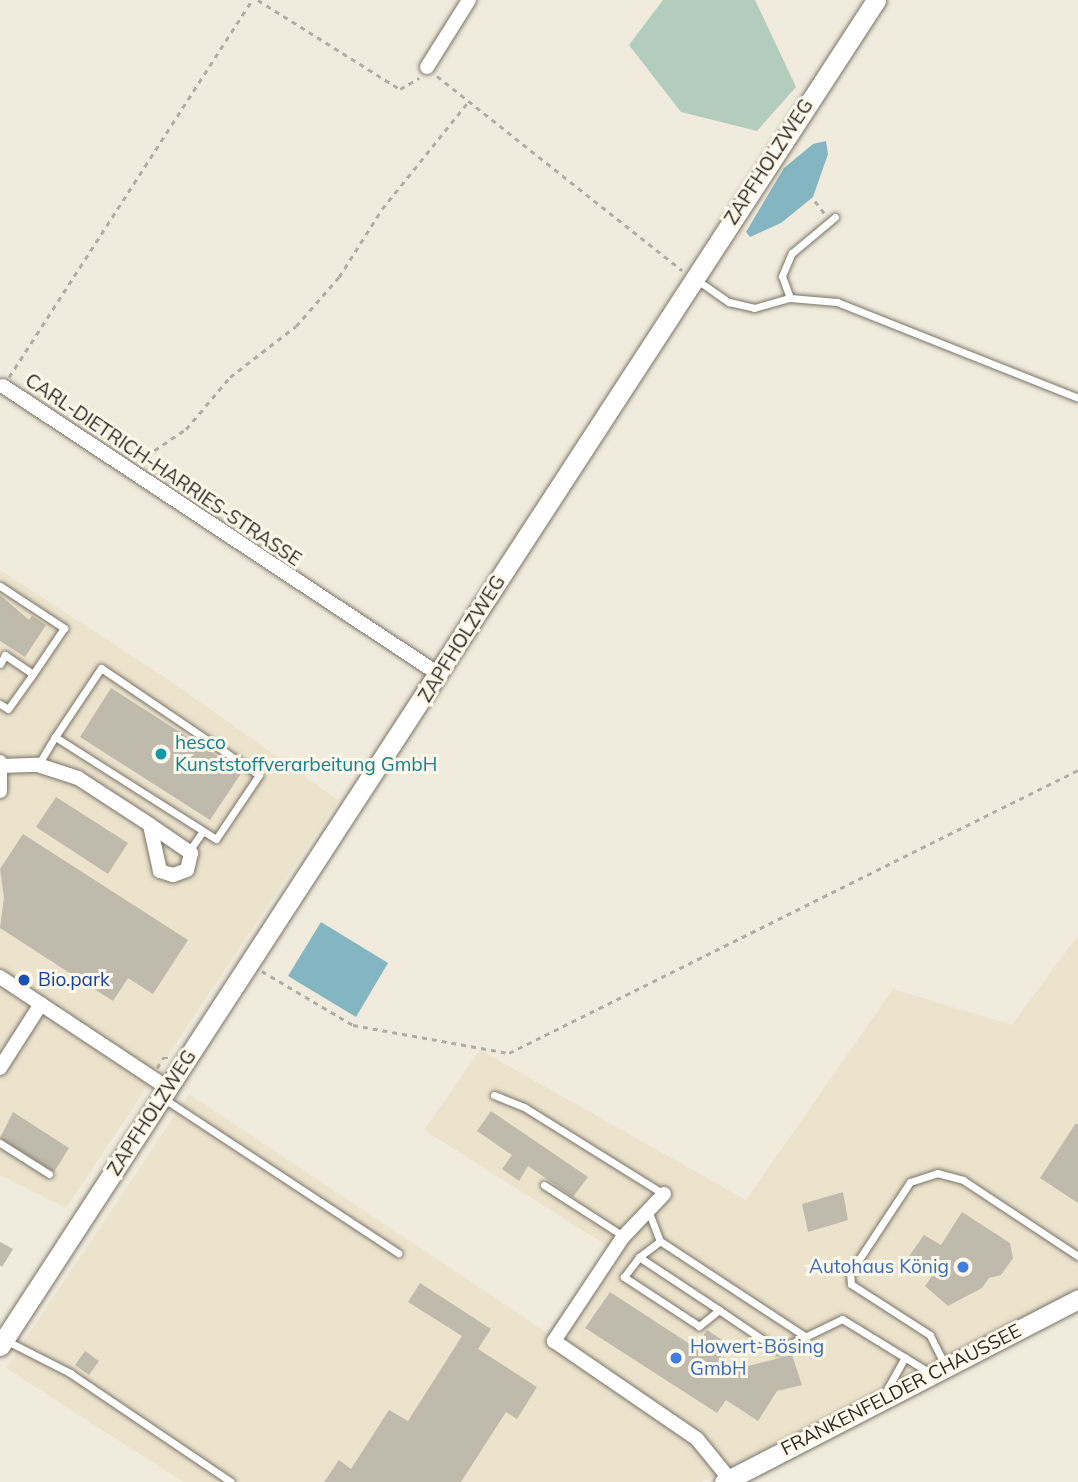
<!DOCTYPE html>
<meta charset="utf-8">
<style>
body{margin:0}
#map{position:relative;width:1078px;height:1482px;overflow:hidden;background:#f1ebdd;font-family:Mulish,sans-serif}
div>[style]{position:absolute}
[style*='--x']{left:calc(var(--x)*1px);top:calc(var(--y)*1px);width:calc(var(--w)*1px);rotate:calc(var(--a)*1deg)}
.built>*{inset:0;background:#ece3cd}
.green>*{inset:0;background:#b2ccbd}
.water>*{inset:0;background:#83b6c1}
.building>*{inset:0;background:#c0baac}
.path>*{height:2.5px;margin-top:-1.25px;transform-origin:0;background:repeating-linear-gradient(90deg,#b2ada2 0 5px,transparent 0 10px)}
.roads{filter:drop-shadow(0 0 2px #797467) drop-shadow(0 0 2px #797467)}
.service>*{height:7px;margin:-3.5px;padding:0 3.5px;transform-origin:3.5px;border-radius:3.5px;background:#fff}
.minor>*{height:14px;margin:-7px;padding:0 7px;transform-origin:7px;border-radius:7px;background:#fff}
.tertiary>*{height:19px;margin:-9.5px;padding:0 9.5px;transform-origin:9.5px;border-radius:9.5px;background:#fff}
.dots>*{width:19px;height:19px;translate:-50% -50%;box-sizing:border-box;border:4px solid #fef8ea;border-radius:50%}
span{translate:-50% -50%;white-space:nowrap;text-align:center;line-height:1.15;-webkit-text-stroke:6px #fef8ea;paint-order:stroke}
.street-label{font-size:19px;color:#2a2823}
.culture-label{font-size:19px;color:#0d838f}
.left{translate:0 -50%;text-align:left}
.transit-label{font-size:19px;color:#164399}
.shop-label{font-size:19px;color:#366cbe}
.right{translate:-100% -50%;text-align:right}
</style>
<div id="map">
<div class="built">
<div style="clip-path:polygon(0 570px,169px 680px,338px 800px,66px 1208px,0 1175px)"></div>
<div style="clip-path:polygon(1078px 935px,1078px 1292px,701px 1482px,183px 1482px,6px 1368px,189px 1094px,547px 1333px,609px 1247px,424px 1130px,480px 1050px,746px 1200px,893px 989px,1012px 1025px)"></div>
</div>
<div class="green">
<div style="clip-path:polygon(663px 0,755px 0,796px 87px,757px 131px,681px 112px,629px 45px)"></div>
</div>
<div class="water">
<div style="clip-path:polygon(826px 141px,828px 154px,813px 197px,781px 223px,750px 237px,746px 232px,784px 168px,813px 144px)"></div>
<div style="clip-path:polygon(321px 922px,388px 963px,356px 1017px,288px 976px)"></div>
</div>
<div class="building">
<div style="clip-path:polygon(0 595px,29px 620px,32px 616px,46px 625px,25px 657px,0 641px)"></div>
<div style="clip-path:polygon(111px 688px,242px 772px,210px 820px,80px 737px)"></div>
<div style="clip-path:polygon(56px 797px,128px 843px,108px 874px,36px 827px)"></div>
<div style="clip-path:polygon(23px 834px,188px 940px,153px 994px,128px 978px,113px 1001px,0 928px,4px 898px,0 869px)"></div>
<div style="clip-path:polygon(491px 1111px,588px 1177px,573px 1197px,528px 1166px,519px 1181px,502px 1169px,512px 1155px,477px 1131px)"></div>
<div style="clip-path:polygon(13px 1112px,69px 1148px,54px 1172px,0 1138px)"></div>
<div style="clip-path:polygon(1076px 1123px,1078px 1125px,1078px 1203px,1040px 1178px)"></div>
<div style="clip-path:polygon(843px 1192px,848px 1220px,808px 1232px,802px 1204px)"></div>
<div style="clip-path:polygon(962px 1212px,1010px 1243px,1013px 1258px,1001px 1275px,989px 1278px,982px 1288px,948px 1306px,925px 1286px,932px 1276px,907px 1259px,924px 1235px,941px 1245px)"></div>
<div style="clip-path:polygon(0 1242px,13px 1249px,2px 1267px,0 1265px)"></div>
<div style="clip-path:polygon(420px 1283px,491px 1329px,478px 1349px,537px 1387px,517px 1419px,506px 1412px,461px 1482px,324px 1482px,339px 1460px,351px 1469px,389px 1410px,408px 1421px,462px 1336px,408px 1302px)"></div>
<div style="clip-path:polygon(610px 1292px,696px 1348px,707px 1330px,730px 1345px,718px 1361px,732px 1370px,792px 1355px,802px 1385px,777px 1391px,758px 1421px,726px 1400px,717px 1413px,585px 1328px)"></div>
<div style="clip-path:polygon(85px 1351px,99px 1361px,89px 1375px,75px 1365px)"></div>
</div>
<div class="path">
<div style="--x:258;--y:0;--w:168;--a:32.1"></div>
<div style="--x:400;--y:89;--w:22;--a:-30"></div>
<div style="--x:437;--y:76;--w:313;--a:38.4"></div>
<div style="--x:815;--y:201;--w:18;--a:52"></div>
<div style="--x:9;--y:377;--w:449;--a:-57.2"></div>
<div style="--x:146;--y:456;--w:48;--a:-34"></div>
<div style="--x:186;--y:429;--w:68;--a:-49.8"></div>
<div style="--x:230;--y:377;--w:83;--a:-37.7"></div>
<div style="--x:296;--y:326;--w:65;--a:-48.7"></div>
<div style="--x:339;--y:277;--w:80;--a:-57.7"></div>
<div style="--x:382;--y:209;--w:137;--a:-51.2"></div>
<div style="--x:262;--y:971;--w:106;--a:30.7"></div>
<div style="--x:353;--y:1025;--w:158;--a:10.2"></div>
<div style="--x:509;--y:1053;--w:635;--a:-26.44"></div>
<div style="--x:157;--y:1068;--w:12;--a:-59"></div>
<div style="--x:163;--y:1058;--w:6;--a:0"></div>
</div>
<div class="roads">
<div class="service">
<div style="--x:697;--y:280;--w:39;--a:35"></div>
<div style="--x:729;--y:302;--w:26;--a:13"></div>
<div style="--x:754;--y:308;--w:37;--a:-16"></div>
<div style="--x:790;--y:298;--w:47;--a:4.9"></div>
<div style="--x:837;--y:302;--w:259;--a:21.7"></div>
<div style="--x:790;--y:298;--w:23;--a:-110"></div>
<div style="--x:782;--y:276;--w:25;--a:-67"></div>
<div style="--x:792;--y:253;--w:56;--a:-39.9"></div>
<div style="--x:0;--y:586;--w:77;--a:33.3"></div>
<div style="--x:64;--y:628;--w:55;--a:124"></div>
<div style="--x:33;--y:674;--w:34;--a:-146"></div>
<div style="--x:5;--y:655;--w:10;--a:119"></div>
<div style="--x:0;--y:704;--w:9;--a:32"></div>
<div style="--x:8;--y:709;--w:43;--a:-54.5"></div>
<div style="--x:38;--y:765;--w:33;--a:-59"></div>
<div style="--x:55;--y:737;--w:83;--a:-56.3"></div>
<div style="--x:101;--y:668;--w:191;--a:34.1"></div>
<div style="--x:259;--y:775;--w:77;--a:123.9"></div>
<div style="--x:216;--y:839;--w:191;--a:-147.6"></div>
<div style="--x:189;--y:851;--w:24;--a:-55"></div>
<div style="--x:494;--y:1095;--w:32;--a:22"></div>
<div style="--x:524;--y:1107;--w:165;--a:31.9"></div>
<div style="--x:163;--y:1098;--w:282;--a:33.4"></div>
<div style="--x:0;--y:1143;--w:58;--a:32.3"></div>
<div style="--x:544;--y:1185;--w:94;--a:32.8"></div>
<div style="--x:648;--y:1210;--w:33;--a:69"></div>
<div style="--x:660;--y:1241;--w:175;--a:33.3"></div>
<div style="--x:639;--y:1257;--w:26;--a:-37"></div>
<div style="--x:719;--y:1310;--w:26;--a:141"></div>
<div style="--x:699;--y:1326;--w:90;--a:-146.8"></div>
<div style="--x:624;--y:1277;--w:25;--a:-53"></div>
<div style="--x:639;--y:1257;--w:96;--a:33.5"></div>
<div style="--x:719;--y:1310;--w:71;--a:34.1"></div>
<div style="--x:778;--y:1350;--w:71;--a:-25.8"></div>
<div style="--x:842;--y:1319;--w:103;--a:31.5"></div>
<div style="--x:7;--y:1341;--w:71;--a:26.9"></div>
<div style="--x:70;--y:1373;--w:194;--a:34.1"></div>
<div style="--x:945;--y:1365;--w:34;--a:-117"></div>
<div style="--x:930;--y:1335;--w:94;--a:-147.2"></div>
<div style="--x:851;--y:1284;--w:11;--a:-95"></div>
<div style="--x:850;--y:1273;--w:109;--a:-56.6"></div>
<div style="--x:910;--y:1182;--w:28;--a:-18"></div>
<div style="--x:937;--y:1173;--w:27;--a:15"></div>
<div style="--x:963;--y:1180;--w:138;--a:33.5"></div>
<div style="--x:885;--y:1393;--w:41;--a:-60.9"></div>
</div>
<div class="minor">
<div style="--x:427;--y:67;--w:79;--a:-57.9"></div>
<div style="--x:3;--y:386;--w:524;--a:33.48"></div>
<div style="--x:0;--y:762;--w:29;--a:90"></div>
<div style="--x:1;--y:766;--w:37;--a:-2"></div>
<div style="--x:38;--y:765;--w:42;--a:18"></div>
<div style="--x:78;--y:778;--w:86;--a:33.1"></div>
<div style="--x:150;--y:825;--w:50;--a:34.3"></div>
<div style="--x:191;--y:853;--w:17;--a:103"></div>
<div style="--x:187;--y:870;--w:15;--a:160"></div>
<div style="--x:173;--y:875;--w:14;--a:-163"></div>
<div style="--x:160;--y:871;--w:47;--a:-102.3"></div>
<div style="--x:0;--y:977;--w:203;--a:33.5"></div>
<div style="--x:0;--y:1068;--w:76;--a:-57.4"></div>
<div style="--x:664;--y:1194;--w:59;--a:133.6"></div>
<div style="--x:623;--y:1237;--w:125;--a:123.6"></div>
<div style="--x:554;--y:1341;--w:173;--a:34.4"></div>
<div style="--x:697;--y:1439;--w:55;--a:50.9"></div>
</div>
<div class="tertiary">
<div style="--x:0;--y:1346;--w:1606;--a:-56.94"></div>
<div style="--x:724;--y:1482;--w:399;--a:-27.3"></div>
</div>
</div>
<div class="dots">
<div style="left:161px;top:754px;background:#0f9aa8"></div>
<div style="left:24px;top:980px;background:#1a4fb4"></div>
<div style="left:963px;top:1267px;background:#3f7fe0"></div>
<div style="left:676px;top:1358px;background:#3f7fe0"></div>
</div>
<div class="street-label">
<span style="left:769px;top:162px;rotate:-57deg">ZAPFHOLZWEG</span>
<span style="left:163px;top:470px;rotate:34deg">CARL-DIETRICH-HARRIES-STRASSE</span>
<span style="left:462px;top:639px;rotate:-58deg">ZAPFHOLZWEG</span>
<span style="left:152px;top:1113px;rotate:-57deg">ZAPFHOLZWEG</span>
<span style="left:901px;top:1390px;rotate:-27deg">FRANKENFELDER CHAUSSEE</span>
</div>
<div class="culture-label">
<span class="left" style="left:175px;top:754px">hesco<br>Kunststoffverarbeitung GmbH</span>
</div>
<div class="transit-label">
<span class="left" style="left:38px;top:980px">Bio.park</span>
</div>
<div class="shop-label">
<span class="right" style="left:949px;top:1267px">Autohaus König</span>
<span class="left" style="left:690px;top:1358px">Howert-Bösing<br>GmbH</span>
</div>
</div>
